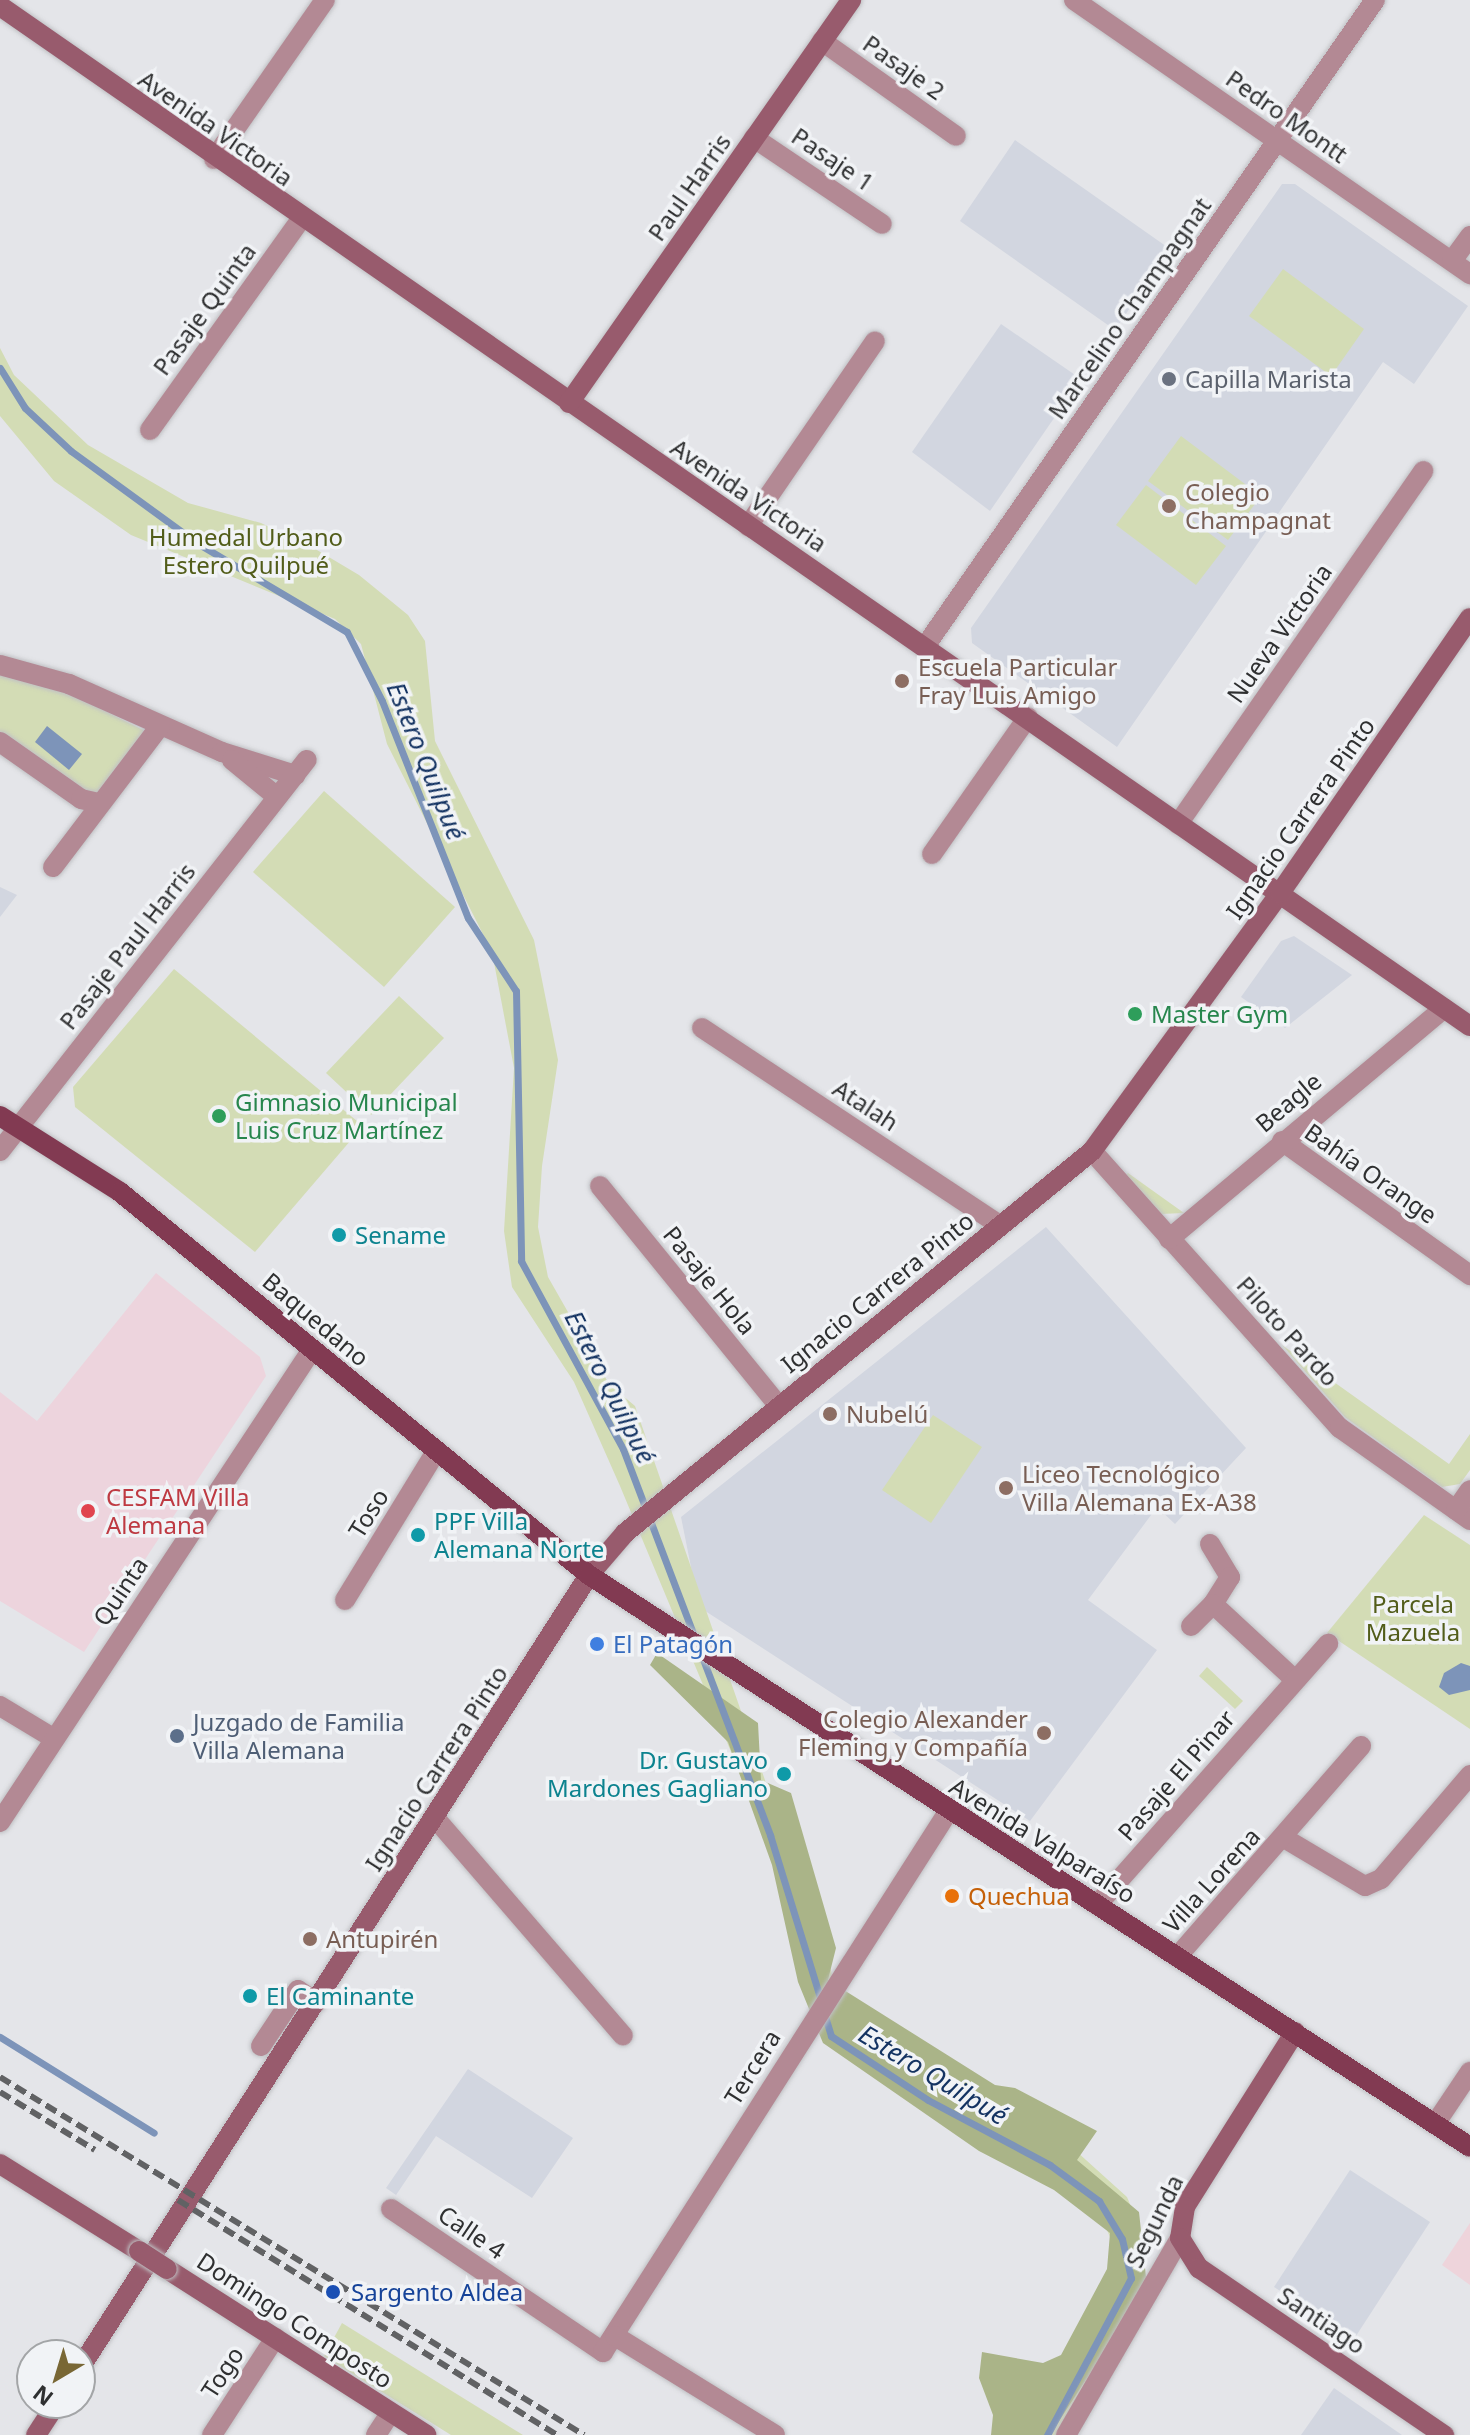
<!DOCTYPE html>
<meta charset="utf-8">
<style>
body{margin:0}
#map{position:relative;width:1470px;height:2435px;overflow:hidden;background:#e4e5e9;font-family:"Noto Sans",sans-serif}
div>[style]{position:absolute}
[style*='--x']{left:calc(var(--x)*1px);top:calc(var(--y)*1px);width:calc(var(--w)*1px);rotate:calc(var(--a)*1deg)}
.commercial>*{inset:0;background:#eed4db}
.built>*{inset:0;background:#d2d6e0}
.medical>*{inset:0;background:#edd4dd}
.green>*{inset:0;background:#d3dcb5}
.forest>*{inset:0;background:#aab488}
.water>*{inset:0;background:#7d94b9}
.stream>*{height:7px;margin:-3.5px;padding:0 3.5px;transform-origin:3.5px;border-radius:3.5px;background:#7d94b9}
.roads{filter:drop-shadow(0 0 2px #c0c1c4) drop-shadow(0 0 2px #c0c1c4)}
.street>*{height:20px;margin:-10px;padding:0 10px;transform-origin:10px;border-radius:10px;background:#b38994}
.secondary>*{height:20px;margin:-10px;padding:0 10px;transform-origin:10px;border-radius:10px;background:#985b6d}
.primary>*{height:20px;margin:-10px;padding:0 10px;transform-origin:10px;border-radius:10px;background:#823a52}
.rail>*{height:6px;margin-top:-3px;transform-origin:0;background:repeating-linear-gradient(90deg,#616264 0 12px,transparent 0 18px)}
.bridges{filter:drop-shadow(0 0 2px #c0c1c4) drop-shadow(0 0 2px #c0c1c4)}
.secondary-bridge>*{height:20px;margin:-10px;padding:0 10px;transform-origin:10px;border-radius:10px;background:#985b6d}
.dots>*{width:22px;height:22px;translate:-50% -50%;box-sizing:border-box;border:4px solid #f1f3f6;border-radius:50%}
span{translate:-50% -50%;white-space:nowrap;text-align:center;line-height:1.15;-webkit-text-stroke:7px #f1f3f6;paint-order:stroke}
.street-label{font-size:24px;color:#2f3031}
.worship-label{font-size:24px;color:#5b616d}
.left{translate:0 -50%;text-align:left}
.education-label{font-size:24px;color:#785e54}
.right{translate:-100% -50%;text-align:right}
.park-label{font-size:24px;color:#525d1a}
.leisure-label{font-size:24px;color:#27864d}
.culture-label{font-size:24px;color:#0d838f}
.health-label{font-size:24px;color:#be3a42}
.shop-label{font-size:24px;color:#366cbe}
.service-label{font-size:24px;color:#4e5e75}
.food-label{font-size:24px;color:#c56008}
.transit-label{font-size:24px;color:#164399}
.water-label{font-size:26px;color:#143362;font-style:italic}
.north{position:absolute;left:16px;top:2339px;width:80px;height:80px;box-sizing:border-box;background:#f1f3f6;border:2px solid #a3a5a7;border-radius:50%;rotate:218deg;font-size:22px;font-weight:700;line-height:32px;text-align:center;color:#2f3031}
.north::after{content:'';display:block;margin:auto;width:28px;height:36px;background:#796735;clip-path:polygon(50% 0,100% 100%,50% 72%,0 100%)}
</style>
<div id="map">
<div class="commercial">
<div style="clip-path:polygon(1470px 2223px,1470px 2285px,1442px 2265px)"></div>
</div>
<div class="built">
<div style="clip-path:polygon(1015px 140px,1170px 249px,1115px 330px,960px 221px)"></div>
<div style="clip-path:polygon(1282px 184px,1295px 184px,1468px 306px,1414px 384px,1383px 362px,1117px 747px,972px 643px,971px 628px)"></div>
<div style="clip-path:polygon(1001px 324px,1081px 379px,990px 511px,912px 452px)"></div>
<div style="clip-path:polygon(0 887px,17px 895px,0 917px)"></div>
<div style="clip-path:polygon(1294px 936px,1352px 975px,1285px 1028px,1241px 997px,1281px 941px)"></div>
<div style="clip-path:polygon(1046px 1227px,1246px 1448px,1175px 1524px,1157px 1507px,1088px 1600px,1157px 1650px,1030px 1821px,699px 1607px,681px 1517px)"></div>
<div style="clip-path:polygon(468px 2069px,573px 2138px,532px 2198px,436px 2136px,396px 2195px,386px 2188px)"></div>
<div style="clip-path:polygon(1350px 2170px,1430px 2222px,1354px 2339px,1274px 2287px)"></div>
<div style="clip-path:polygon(1334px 2388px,1402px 2435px,1301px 2435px)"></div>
</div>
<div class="medical">
<div style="clip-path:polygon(156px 1273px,260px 1357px,266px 1376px,84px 1652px,0 1601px,0 1392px,37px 1421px)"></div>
</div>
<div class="green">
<div style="clip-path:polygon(1283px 269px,1364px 329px,1331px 376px,1249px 316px)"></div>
<div style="clip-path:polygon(0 348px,14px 375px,88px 445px,188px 503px,261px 523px,317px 550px,359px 575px,408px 615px,425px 641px,435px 741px,534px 940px,558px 1060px,542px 1166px,538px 1227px,548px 1277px,609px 1384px,635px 1406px,767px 1786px,815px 1902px,836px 1992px,1045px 2123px,1127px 2197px,1139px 2226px,1142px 2268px,1070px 2435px,1034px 2435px,1118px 2255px,1102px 2219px,834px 2035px,777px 1862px,620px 1486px,574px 1382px,512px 1287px,504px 1231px,514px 1068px,492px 952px,387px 744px,361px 644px,335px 619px,131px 535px,54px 481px,0 416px)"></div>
<div style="clip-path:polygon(1181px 436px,1261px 496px,1228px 540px,1148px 481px)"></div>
<div style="clip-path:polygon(1146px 485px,1226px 546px,1196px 585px,1116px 525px)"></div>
<div style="clip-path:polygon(0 672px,57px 687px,145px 731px,95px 796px,81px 791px,0 734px)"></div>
<div style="clip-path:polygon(324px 791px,455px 907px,384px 987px,253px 872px)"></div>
<div style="clip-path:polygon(174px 969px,363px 1126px,255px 1252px,75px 1107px,73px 1087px)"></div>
<div style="clip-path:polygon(399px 996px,444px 1038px,371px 1115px,326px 1073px)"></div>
<div style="clip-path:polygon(1128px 1173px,1184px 1213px,1161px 1214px,1125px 1176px)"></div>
<div style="clip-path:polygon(1282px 1345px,1449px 1464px,1470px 1434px,1470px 1470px,1460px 1484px,1442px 1487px,1345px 1417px)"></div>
<div style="clip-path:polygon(933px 1415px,982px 1447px,931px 1523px,882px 1490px)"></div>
<div style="clip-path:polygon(1424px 1515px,1470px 1545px,1470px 1729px,1327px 1633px)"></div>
<div style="clip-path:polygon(1207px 1667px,1243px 1701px,1235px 1709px,1199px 1676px)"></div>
<div style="clip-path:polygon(342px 2323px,523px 2435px,451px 2435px,324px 2356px)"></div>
</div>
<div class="forest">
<div style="clip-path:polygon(657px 1653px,758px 1723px,761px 1780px,791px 1793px,836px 1948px,828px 1980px,995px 2085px,1015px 2088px,1097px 2131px,1077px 2160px,1139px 2212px,1147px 2286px,1050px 2435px,991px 2435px,993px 2415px,979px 2378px,982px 2352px,1043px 2363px,1061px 2355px,1107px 2269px,1110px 2233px,1054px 2190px,979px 2151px,823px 2043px,798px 1982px,772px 1865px,728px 1742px,650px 1665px)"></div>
</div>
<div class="water">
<div style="clip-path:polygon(47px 726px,82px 754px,69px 770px,35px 742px)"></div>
<div style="clip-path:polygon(1461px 1663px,1470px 1666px,1470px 1690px,1449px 1695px,1439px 1687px,1444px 1673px)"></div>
</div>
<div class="stream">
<div style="--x:0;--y:368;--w:47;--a:58"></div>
<div style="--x:25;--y:408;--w:63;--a:43.1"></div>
<div style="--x:71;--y:451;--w:156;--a:36.1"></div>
<div style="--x:197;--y:543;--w:174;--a:30.7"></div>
<div style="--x:347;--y:632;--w:77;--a:63.1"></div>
<div style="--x:382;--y:701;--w:233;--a:68.4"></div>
<div style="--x:468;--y:918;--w:87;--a:56.7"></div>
<div style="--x:516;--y:991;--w:270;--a:88.9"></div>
<div style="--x:521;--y:1261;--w:214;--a:61.5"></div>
<div style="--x:623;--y:1449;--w:203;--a:69.2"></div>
<div style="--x:701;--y:1654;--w:194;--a:69.1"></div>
<div style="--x:770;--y:1835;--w:174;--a:72.9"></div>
<div style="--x:824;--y:2013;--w:24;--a:73"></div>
<div style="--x:831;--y:2036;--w:116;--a:33.4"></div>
<div style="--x:928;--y:2100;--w:138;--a:28"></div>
<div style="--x:1050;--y:2165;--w:61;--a:36.3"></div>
<div style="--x:1099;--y:2201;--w:44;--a:58.8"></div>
<div style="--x:1122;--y:2239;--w:40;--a:77"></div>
<div style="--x:1131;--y:2278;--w:178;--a:118.1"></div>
<div style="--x:0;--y:2037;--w:181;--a:31.9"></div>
</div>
<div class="roads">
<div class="street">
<div style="--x:1074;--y:0;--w:482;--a:34.7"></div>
<div style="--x:822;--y:41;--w:164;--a:35.3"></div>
<div style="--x:754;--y:138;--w:154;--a:33.9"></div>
<div style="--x:214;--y:159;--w:194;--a:-55.1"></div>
<div style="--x:1452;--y:261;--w:31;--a:-54"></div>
<div style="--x:150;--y:430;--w:259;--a:-54.4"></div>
<div style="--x:748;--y:526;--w:224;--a:-55.5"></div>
<div style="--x:926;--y:645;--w:786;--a:-55.16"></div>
<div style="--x:0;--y:665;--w:72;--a:15.4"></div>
<div style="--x:69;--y:684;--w:167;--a:24"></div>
<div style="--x:222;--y:752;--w:77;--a:17.5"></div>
<div style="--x:0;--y:742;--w:99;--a:35.1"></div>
<div style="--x:81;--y:799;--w:18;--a:13"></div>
<div style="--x:232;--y:760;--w:58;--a:39.4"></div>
<div style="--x:1178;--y:824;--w:430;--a:-55.2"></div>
<div style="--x:932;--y:854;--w:167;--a:-55"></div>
<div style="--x:53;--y:867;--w:177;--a:-52.8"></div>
<div style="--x:702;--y:1028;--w:357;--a:33.5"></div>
<div style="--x:1282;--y:1141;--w:231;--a:35.5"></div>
<div style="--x:0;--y:1151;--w:497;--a:-51.9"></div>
<div style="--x:1092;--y:1151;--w:372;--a:48.2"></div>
<div style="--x:1340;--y:1428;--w:159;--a:35.3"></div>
<div style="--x:600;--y:1186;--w:284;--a:50.9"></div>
<div style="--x:1169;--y:1239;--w:359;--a:-40"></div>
<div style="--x:1456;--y:1510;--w:24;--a:-55"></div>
<div style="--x:1210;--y:1544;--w:39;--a:59"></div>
<div style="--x:1230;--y:1577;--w:32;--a:122"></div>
<div style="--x:1213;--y:1604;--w:110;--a:42.8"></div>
<div style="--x:345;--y:1600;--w:172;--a:-58.5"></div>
<div style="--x:1191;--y:1626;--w:31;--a:-45"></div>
<div style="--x:0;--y:1706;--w:62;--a:31.1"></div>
<div style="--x:436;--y:1819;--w:286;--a:49.2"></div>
<div style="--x:0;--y:1822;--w:564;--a:-56.56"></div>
<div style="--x:1284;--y:1838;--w:94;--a:30.7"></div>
<div style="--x:1365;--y:1886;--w:17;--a:-24"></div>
<div style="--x:1381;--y:1879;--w:137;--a:-49.4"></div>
<div style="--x:1097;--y:1905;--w:349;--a:-48.5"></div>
<div style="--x:1177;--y:1957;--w:280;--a:-48.9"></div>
<div style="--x:261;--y:2046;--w:67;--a:-56.5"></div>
<div style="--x:298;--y:1990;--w:22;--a:34"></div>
<div style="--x:1435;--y:2124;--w:63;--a:-56.1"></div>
<div style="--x:391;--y:2209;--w:256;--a:34"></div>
<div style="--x:603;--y:2352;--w:641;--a:-57.43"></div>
<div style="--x:615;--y:2336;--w:188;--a:31.7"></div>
<div style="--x:212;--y:2435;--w:116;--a:-57"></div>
<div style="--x:376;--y:2435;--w:27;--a:-57"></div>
<div style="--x:1066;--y:2435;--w:228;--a:-59.9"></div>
</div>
<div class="secondary">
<div style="--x:0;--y:6;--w:1789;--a:34.76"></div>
<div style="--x:569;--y:403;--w:492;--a:-55"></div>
<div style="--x:1295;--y:2032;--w:207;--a:122.2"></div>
<div style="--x:1185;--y:2207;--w:31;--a:99"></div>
<div style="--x:1180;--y:2238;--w:36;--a:58"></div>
<div style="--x:1199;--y:2268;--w:297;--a:34.3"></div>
<div style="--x:0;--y:2164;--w:164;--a:32"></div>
<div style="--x:167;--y:2269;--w:308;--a:32.6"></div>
<div style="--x:80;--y:2368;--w:942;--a:-57.3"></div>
<div style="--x:589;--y:1575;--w:55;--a:-49.4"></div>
<div style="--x:625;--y:1533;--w:603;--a:-39.28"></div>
<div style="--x:1092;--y:1151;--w:319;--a:-53.9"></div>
<div style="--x:1280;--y:893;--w:334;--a:-55.4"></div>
<div style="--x:36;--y:2435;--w:38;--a:-57"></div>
</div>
<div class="primary">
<div style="--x:0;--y:1116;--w:142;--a:32.3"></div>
<div style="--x:120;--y:1192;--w:606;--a:39.24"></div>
<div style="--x:589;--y:1575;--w:1050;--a:32.99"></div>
</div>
</div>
<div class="rail">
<div style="--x:0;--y:2077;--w:685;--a:31.51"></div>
<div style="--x:0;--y:2092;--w:111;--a:31.4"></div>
<div style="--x:178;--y:2200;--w:446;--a:31.8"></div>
</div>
<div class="bridges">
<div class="secondary-bridge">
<div style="--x:139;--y:2251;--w:33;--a:33"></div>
</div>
</div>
<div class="dots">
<div style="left:1169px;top:379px;background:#6b7280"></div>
<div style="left:1169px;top:506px;background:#8d6e63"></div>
<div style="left:902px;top:681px;background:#8d6e63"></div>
<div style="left:1135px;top:1014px;background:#2e9e5b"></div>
<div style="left:219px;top:1116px;background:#2e9e5b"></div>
<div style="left:339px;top:1235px;background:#0f9aa8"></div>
<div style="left:830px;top:1414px;background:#8d6e63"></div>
<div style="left:1006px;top:1488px;background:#8d6e63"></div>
<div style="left:88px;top:1511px;background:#e0444e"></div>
<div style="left:418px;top:1535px;background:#0f9aa8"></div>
<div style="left:597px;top:1644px;background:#3f7fe0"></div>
<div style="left:1044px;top:1733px;background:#8d6e63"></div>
<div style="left:177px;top:1736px;background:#5c6f8a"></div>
<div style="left:784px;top:1774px;background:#0f9aa8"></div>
<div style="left:952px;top:1896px;background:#e8710a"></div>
<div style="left:310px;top:1939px;background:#8d6e63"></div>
<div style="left:250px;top:1996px;background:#0f9aa8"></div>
<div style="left:333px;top:2292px;background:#1a4fb4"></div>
</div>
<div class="street-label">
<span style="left:904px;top:67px;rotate:35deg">Pasaje 2</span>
<span style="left:1287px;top:116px;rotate:35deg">Pedro Montt</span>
<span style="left:216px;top:128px;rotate:35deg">Avenida Victoria</span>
<span style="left:833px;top:159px;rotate:34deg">Pasaje 1</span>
<span style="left:689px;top:187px;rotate:-55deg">Paul Harris</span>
<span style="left:1129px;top:308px;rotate:-55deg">Marcelino Champagnat</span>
<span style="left:204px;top:309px;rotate:-54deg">Pasaje Quinta</span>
<span style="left:749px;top:495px;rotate:34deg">Avenida Victoria</span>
<span style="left:1279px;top:633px;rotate:-55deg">Nueva Victoria</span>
<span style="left:1300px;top:818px;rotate:-55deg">Ignacio Carrera Pinto</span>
<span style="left:127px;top:946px;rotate:-52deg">Pasaje Paul Harris</span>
<span style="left:1288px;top:1102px;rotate:-40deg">Beagle</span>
<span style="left:866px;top:1105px;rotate:33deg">Atalah</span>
<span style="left:1371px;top:1173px;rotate:35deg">Bahía Orange</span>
<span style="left:710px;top:1280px;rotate:51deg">Pasaje Hola</span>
<span style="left:877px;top:1292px;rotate:-39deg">Ignacio Carrera Pinto</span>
<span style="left:316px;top:1319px;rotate:40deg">Baquedano</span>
<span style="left:1288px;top:1331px;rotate:48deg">Piloto Pardo</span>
<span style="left:368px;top:1513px;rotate:-58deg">Toso</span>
<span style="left:120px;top:1591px;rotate:-56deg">Quinta</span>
<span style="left:436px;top:1768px;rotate:-57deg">Ignacio Carrera Pinto</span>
<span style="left:1176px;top:1775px;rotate:-49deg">Pasaje El Pinar</span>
<span style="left:1043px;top:1840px;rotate:32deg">Avenida Valparaíso</span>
<span style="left:1211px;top:1880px;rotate:-48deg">Villa Lorena</span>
<span style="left:752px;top:2067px;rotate:-58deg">Tercera</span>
<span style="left:1154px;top:2221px;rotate:-64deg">Segunda</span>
<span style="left:472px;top:2232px;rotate:34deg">Calle 4</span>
<span style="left:295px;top:2320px;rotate:33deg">Domingo Composto</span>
<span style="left:1322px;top:2320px;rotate:34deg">Santiago</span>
<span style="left:222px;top:2372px;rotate:-57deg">Togo</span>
</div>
<div class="worship-label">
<span class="left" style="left:1185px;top:379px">Capilla Marista</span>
</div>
<div class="education-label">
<span class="left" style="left:1185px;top:506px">Colegio<br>Champagnat</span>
<span class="left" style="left:918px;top:681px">Escuela Particular<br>Fray Luis Amigo</span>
<span class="left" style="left:846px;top:1414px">Nubelú</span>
<span class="left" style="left:1022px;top:1488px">Liceo Tecnológico<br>Villa Alemana Ex-A38</span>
<span class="right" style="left:1028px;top:1733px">Colegio Alexander<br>Fleming y Compañía</span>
<span class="left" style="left:326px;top:1939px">Antupirén</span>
</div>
<div class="park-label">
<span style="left:246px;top:551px">Humedal Urbano<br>Estero Quilpué</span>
<span style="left:1413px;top:1618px">Parcela<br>Mazuela</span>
</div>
<div class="leisure-label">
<span class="left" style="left:1151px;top:1014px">Master Gym</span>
<span class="left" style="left:235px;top:1116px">Gimnasio Municipal<br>Luis Cruz Martínez</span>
</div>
<div class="culture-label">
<span class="left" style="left:355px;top:1235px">Sename</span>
<span class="left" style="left:434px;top:1535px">PPF Villa<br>Alemana Norte</span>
<span class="right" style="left:768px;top:1774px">Dr. Gustavo<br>Mardones Gagliano</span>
<span class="left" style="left:266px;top:1996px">El Caminante</span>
</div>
<div class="health-label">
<span class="left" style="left:106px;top:1511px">CESFAM Villa<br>Alemana</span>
</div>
<div class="shop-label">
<span class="left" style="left:613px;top:1644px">El Patagón</span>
</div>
<div class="service-label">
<span class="left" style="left:193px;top:1736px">Juzgado de Familia<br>Villa Alemana</span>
</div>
<div class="food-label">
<span class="left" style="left:968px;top:1896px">Quechua</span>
</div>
<div class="transit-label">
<span class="left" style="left:351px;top:2292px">Sargento Aldea</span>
</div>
<div class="water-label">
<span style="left:426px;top:761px;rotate:68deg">Estero Quilpué</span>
<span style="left:610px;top:1387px;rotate:63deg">Estero Quilpué</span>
<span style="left:933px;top:2075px;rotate:31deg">Estero Quilpué</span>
</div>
<div class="north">N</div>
</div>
